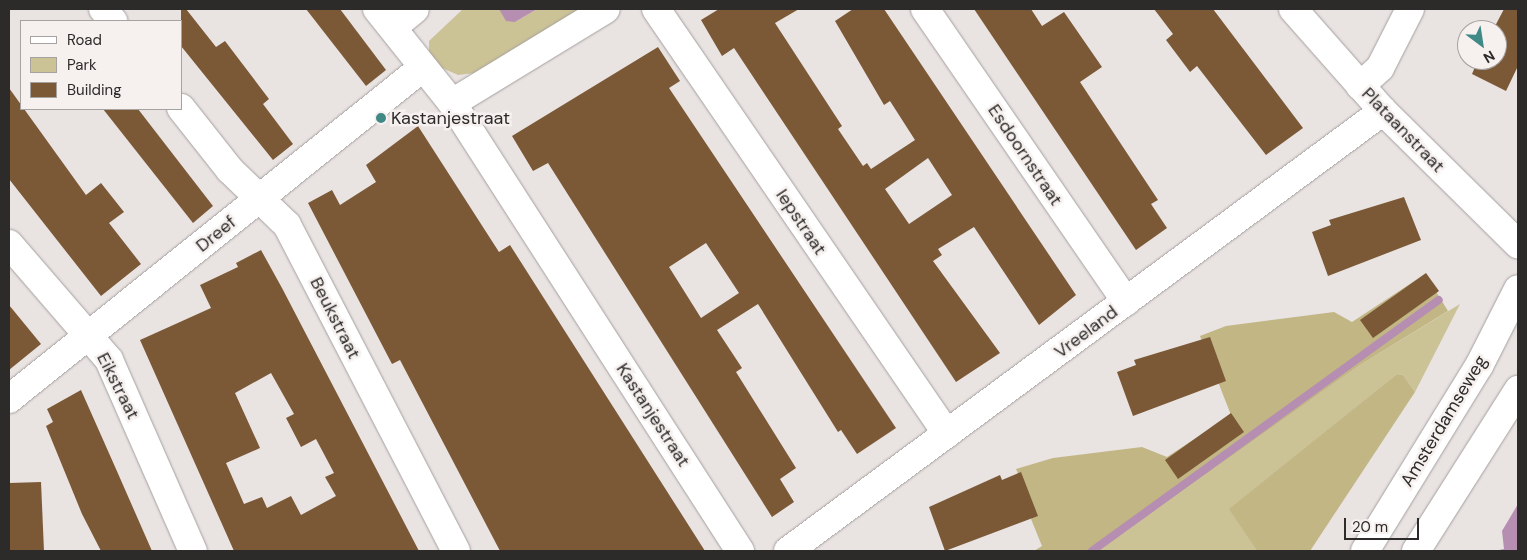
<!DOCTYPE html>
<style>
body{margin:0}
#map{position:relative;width:1527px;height:560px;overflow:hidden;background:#e9e3e2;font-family:"DM Sans",sans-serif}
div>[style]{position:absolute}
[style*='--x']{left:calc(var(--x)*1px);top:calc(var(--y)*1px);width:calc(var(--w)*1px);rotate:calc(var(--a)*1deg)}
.green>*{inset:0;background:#cbc296}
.forest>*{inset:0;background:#c1b684}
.water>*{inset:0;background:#b68eb1}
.stream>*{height:8px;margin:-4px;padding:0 4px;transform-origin:4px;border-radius:4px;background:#b68eb1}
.building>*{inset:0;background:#7c5936}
.roads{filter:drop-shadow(0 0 1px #a5a09f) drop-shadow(0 0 1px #a5a09f)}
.minor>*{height:28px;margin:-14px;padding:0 14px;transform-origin:14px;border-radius:14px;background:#fff}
.major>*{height:28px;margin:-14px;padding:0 14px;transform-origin:14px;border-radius:14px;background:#fff}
.dots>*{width:14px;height:14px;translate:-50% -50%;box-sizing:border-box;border:2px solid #f6f1ef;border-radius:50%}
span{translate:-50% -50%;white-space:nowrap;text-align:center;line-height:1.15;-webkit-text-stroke:5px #f6f1ef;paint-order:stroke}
.poi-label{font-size:18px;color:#2c2b2a}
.left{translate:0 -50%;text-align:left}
.street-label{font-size:18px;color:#2c2b2a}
.frame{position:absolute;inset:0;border:10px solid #2c2b2a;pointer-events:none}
.legend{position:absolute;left:20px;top:20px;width:162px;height:90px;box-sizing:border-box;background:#f6f1ef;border:1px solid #a5a2a0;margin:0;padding:6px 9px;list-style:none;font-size:15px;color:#2c2b2a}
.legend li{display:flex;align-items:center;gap:10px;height:25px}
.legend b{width:25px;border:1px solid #a5a2a0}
.north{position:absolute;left:1457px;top:20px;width:50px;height:50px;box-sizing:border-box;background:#f6f1ef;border:1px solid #a5a2a0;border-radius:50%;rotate:149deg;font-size:14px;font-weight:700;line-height:20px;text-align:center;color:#2c2b2a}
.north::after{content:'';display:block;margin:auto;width:18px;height:22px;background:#418986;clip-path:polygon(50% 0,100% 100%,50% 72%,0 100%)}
.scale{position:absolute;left:1344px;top:518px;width:75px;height:22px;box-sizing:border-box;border:2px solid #2c2b2a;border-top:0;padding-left:6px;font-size:15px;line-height:18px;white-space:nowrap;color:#2c2b2a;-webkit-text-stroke:4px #f6f1ef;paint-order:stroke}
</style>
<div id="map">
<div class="green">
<div style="clip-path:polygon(463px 9px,499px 9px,515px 22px,537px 9px,580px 9px,474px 73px,458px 75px,440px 67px,429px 54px,429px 41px)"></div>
<div style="clip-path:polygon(1460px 304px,1415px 392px,1403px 375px,1397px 374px,1230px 509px,1257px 551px,1098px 551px,1360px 365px)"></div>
</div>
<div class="forest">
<div style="clip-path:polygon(1425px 274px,1448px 311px,1360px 365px,1098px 551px,1034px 551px,1042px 546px,1031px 519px,1035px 513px,1016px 469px,1053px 458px,1142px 447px,1167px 457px,1231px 415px,1200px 336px,1226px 326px,1334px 312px,1352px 322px)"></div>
<div style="clip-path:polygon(1397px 374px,1403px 375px,1415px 392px,1310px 551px,1257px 551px,1229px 509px)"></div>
</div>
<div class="water">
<div style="clip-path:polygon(499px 9px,537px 9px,515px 22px,506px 21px)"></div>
<div style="clip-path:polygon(1518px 504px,1518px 551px,1494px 551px,1504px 549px,1502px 531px)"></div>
</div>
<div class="stream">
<div style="--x:1092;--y:551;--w:428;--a:-35.9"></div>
</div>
<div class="building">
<div style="clip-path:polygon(181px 9px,186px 9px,216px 47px,225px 41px,269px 99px,263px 104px,293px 144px,273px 160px,181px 46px)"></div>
<div style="clip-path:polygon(306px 9px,340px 9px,386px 70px,366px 86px)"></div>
<div style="clip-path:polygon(evenodd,719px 9px,799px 9px,775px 23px,842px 126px,838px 129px,863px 166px,867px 163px,871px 169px,915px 140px,890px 101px,884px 105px,835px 21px,853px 9px,884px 9px,1076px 295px,1039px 325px,974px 227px,938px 249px,942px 255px,933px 261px,1000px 353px,956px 382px,734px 48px,722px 56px,701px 20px,719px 9px,928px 158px,952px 195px,909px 224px,885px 189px,928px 158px)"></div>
<div style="clip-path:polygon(974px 9px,1031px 9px,1042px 26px,1064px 12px,1102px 67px,1080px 82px,1158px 200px,1151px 204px,1167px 228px,1136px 250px)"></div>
<div style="clip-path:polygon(1154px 9px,1213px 9px,1303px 128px,1266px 155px,1197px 66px,1190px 72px,1166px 40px,1173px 34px)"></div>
<div style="clip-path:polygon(1504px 9px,1518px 9px,1518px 66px,1506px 91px,1472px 74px,1478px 60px,1497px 60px,1493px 30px)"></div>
<div style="clip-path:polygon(evenodd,658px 47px,680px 81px,669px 88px,896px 428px,857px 454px,841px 430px,838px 432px,758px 304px,717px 330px,742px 368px,736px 372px,796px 468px,780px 479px,794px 502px,772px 517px,548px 163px,533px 171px,512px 136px,658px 47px,706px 243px,739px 293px,701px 318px,669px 267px,706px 243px)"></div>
<div style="clip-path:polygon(9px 88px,86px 195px,101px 183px,124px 212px,109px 223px,141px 264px,101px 296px,9px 179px)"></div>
<div style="clip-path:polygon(103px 109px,138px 109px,213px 206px,193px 223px)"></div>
<div style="clip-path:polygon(418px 126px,499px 252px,510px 245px,705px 551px,500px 551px,400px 360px,392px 364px,308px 203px,332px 190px,340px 205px,376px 182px,366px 165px)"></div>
<div style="clip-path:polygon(1404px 197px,1421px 240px,1328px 276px,1312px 232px,1331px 225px,1329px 220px)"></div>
<div style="clip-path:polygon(evenodd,261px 250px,282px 288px,419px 551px,234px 551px,140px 340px,211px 308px,200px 285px,238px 267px,236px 263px,261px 250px,271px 373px,294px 414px,286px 418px,301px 447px,316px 439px,334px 473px,325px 477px,336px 496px,301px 515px,291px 496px,267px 508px,262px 497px,244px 504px,226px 463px,260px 448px,235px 393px,271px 373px)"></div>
<div style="clip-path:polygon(1426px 273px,1439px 291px,1373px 338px,1360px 320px)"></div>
<div style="clip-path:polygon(9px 305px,41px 344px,9px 370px)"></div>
<div style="clip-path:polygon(1210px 337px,1226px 381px,1133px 416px,1117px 372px,1136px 365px,1134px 360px)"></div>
<div style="clip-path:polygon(81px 390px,116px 469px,152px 551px,101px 551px,82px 514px,46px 426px,53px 422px,47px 409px)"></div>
<div style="clip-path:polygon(1231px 413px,1244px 432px,1178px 479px,1165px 460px)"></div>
<div style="clip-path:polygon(1021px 472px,1038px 516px,945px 551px,929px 507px,1000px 475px,1002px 480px)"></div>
<div style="clip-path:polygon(41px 482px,44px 551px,9px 551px,9px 483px)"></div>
</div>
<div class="roads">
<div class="minor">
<div style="--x:103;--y:9;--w:16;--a:50"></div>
<div style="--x:377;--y:9;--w:120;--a:51.4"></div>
<div style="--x:452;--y:103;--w:533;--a:57.26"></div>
<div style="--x:656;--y:9;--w:515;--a:55.6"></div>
<div style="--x:925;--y:9;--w:355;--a:55.5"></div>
<div style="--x:1293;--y:9;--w:136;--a:48.6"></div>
<div style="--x:1383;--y:111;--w:190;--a:44.6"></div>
<div style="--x:393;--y:27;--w:28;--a:-39"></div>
<div style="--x:1360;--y:86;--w:27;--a:-42"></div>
<div style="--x:1380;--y:68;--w:66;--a:-63"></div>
<div style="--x:452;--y:103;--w:180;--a:-31.4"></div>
<div style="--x:181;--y:108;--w:79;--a:51.7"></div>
<div style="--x:230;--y:170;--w:79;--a:44"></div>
<div style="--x:287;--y:225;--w:367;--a:62.6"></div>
<div style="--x:9;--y:244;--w:153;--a:49.2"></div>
<div style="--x:109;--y:360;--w:209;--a:66.3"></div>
<div style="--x:9;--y:399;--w:529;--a:-38.71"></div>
<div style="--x:788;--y:551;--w:740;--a:-36.48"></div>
</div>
<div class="major">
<div style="--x:1365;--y:551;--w:217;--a:-58.4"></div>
<div style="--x:1479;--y:366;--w:86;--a:-63.1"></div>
<div style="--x:1416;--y:551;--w:191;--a:-57.6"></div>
</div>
</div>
<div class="dots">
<div style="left:381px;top:118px;background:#418986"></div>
</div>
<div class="poi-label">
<span class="left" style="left:391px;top:118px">Kastanjestraat</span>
</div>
<div class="street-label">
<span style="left:1403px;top:130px;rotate:46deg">Plataanstraat</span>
<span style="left:1025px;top:155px;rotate:56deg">Esdoornstraat</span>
<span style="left:801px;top:222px;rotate:56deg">Iepstraat</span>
<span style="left:216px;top:234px;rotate:-39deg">Dreef</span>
<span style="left:335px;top:318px;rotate:63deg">Beukstraat</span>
<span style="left:1086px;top:332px;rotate:-37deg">Vreeland</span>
<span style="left:118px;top:386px;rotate:63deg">Eikstraat</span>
<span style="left:653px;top:415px;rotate:57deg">Kastanjestraat</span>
<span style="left:1444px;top:421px;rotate:-59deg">Amsterdamseweg</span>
</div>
<div class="frame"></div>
<ul class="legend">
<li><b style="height:6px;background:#fff"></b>Road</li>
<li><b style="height:14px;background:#cbc296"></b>Park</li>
<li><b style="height:14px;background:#7c5936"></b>Building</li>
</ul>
<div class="north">N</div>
<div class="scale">20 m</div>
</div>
